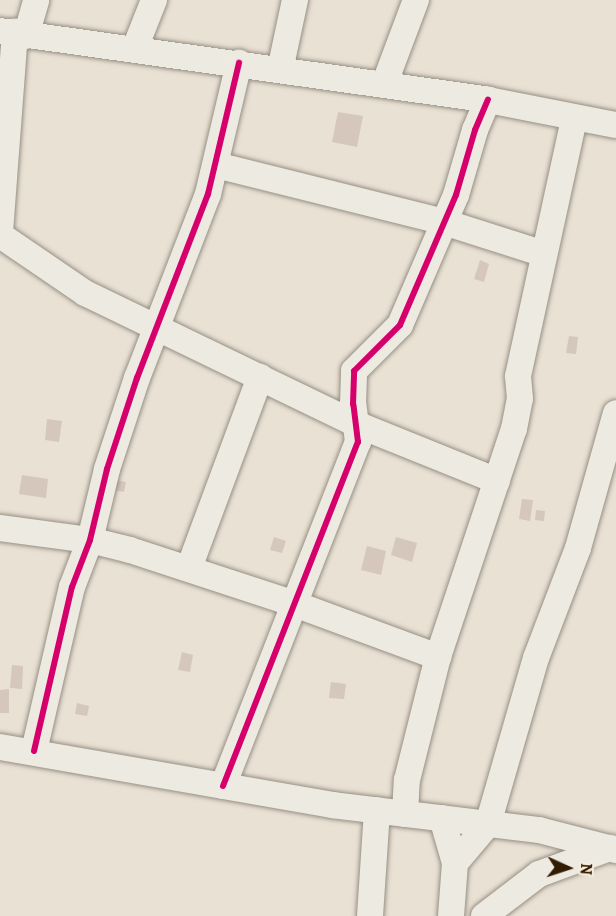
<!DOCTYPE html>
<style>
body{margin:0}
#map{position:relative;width:616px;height:916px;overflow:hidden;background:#e9e1d3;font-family:Alegreya,serif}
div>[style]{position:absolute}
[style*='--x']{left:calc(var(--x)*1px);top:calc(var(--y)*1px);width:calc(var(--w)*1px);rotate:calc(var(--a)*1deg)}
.building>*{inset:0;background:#d5c7bc}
.roads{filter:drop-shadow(0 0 2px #968f84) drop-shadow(0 0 2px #968f84)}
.minor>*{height:26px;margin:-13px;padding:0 13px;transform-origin:13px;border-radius:13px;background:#edeae2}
.cycleway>*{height:6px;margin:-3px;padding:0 3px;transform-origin:3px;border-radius:3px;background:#d6006c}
span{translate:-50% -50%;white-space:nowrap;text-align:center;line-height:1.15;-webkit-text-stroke:4.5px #f6eddd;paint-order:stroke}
.north{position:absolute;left:538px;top:838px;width:60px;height:60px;-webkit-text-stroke:4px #f6eddd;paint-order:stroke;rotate:93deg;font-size:16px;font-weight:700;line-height:24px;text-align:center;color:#311c02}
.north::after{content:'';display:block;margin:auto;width:21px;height:27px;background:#311c02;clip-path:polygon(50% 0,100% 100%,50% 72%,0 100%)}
</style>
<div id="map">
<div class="building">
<div style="clip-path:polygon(338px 112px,363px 116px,357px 147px,332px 142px)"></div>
<div style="clip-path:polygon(480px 260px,489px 264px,484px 282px,474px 279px)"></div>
<div style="clip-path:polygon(569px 336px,578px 337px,576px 354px,566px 353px)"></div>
<div style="clip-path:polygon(47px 419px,62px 421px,59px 442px,45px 440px)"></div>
<div style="clip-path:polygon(22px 475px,48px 479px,46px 498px,19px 494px)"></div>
<div style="clip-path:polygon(116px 480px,126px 482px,124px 492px,114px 490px)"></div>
<div style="clip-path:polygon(522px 499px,533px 500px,530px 521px,519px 519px)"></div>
<div style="clip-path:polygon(536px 510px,545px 511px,544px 521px,535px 520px)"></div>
<div style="clip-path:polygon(274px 537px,286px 541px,282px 553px,270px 550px)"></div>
<div style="clip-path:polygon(396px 537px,417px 543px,412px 562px,391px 555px)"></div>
<div style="clip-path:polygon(367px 546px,386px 551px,381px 575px,361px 570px)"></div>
<div style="clip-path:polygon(182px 652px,193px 655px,190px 672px,178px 670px)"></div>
<div style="clip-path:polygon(12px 665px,23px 666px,22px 689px,10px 688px)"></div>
<div style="clip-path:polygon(331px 682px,346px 684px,344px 699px,329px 698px)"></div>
<div style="clip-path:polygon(9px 689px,9px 713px,0 713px,0 690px)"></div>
<div style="clip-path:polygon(77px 703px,89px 706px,87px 716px,75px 714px)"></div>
</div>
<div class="roads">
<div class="minor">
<div style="--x:0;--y:31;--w:493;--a:8"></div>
<div style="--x:488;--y:100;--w:130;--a:11.1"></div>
<div style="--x:26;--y:36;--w:37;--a:-74"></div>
<div style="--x:135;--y:48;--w:52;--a:-68.4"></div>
<div style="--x:280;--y:70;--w:72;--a:-77.9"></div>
<div style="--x:384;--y:85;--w:91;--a:-69.4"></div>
<div style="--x:216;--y:165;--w:235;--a:14"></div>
<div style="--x:444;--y:222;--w:105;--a:17.7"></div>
<div style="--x:0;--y:232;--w:201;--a:-85.7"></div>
<div style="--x:0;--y:235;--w:103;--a:34.3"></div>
<div style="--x:85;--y:293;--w:301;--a:25.8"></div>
<div style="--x:356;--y:424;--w:152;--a:22"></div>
<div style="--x:0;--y:528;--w:91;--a:7.6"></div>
<div style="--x:90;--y:540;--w:41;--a:14"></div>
<div style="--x:130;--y:550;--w:170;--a:18.1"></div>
<div style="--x:292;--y:603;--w:156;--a:20.3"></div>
<div style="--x:189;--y:568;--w:204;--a:-69.6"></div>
<div style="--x:0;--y:747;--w:337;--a:9.9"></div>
<div style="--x:332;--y:805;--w:209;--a:6.9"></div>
<div style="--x:539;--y:830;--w:80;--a:14.6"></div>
<div style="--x:34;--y:751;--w:168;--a:-77"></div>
<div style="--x:72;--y:587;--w:50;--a:-69"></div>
<div style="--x:90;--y:540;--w:73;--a:-76.5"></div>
<div style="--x:107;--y:469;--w:96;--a:-71.8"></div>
<div style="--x:137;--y:378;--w:197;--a:-68.9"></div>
<div style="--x:208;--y:194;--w:135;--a:-76.7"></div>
<div style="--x:223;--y:786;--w:370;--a:-68.6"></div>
<div style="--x:358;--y:442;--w:38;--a:-97"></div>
<div style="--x:353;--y:404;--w:33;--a:-88"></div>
<div style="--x:354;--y:371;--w:65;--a:-45"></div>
<div style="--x:400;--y:325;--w:142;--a:-66.7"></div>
<div style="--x:456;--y:195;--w:68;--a:-73.7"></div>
<div style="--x:475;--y:130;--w:33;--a:-67"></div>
<div style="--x:405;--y:814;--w:34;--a:-87"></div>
<div style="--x:407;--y:780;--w:127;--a:-75.9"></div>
<div style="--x:438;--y:657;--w:240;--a:-71.6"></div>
<div style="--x:514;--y:429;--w:31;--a:-79"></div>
<div style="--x:520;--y:399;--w:23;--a:-95"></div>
<div style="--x:518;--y:376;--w:263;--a:-77.7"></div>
<div style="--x:442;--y:818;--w:47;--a:73.9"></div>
<div style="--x:455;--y:863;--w:53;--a:94.3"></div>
<div style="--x:455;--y:863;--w:51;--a:-49.8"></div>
<div style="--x:488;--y:824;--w:173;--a:-73.9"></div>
<div style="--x:536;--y:658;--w:118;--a:-69.1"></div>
<div style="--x:578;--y:548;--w:140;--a:-74.3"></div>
<div style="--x:370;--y:916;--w:106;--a:-86.2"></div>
<div style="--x:484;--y:916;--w:69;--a:-37.4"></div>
<div style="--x:539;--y:874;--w:76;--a:-20.1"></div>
</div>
</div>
<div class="cycleway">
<div style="--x:34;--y:751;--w:168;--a:-77"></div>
<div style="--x:72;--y:587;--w:50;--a:-69"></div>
<div style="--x:90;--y:540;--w:73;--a:-76.5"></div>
<div style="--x:107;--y:469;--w:96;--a:-71.8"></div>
<div style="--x:137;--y:378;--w:197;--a:-68.9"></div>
<div style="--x:208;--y:194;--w:135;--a:-76.7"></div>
<div style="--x:223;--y:786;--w:370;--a:-68.6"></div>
<div style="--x:358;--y:442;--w:38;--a:-97"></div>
<div style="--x:353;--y:404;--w:33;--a:-88"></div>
<div style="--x:354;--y:371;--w:65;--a:-45"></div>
<div style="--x:400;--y:325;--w:142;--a:-66.7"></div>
<div style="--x:456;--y:195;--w:68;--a:-73.7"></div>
<div style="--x:475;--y:130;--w:33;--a:-67"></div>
</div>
<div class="north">N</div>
</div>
